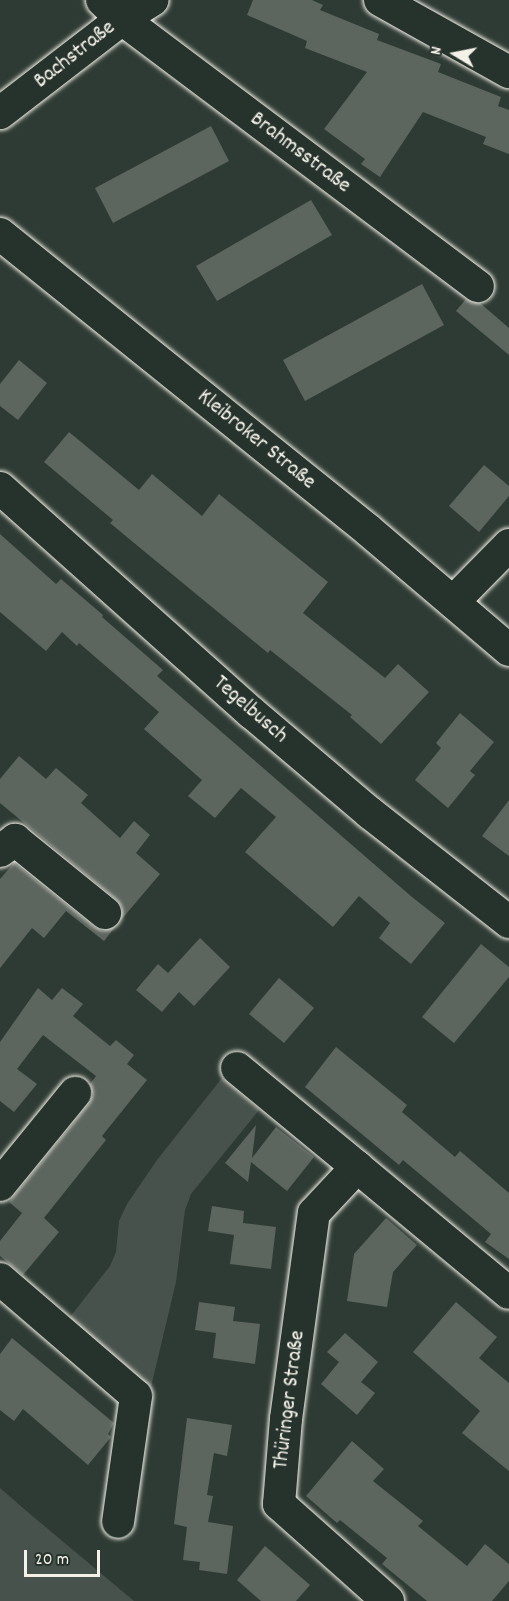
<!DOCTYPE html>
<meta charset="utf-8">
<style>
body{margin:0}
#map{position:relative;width:509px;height:1601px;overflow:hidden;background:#2e3b34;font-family:Dekko,sans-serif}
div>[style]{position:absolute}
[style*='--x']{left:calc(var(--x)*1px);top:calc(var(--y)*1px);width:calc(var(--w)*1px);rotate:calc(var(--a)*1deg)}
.green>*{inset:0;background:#48524c}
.building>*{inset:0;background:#5c655e}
.roads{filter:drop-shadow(0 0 2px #f4f1e8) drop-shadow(0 0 2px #f4f1e8)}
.minor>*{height:32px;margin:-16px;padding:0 16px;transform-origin:16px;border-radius:16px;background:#26332d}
span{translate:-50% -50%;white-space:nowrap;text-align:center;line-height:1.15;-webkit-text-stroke:4.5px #26332d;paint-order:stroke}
.street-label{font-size:22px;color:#f4f1e8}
.north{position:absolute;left:425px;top:24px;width:60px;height:60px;-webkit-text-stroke:4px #26332d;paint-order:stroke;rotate:280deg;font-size:16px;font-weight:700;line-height:24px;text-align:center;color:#f4f1e8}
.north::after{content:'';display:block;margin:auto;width:21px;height:27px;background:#f4f1e8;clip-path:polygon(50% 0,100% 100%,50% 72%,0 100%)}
.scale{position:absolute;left:24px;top:1550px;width:76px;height:27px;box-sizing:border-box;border:3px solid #f4f1e8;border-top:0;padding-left:8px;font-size:18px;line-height:21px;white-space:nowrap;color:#f4f1e8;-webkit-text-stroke:4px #26332d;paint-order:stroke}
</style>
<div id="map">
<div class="green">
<div style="clip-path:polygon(222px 1078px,259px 1110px,191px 1194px,185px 1210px,176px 1282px,150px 1391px,63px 1326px,110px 1266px,116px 1252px,119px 1221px,127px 1204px,157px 1160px)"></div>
<div style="clip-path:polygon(0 1488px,30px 1514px,134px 1601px,0 1601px)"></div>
</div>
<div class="building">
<div style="clip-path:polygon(253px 0,312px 0,323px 5px,320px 10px,379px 34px,377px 40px,441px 64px,438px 72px,501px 97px,498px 106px,509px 110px,509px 154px,483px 144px,486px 137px,423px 112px,380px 177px,361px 164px,365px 159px,324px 129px,367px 72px,305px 48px,307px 41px,247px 15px)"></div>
<div style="clip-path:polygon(211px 126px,229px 161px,113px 223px,95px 188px)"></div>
<div style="clip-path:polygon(311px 200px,332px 235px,217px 301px,196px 266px)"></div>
<div style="clip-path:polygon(422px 284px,444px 325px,305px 401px,283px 360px)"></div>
<div style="clip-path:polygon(466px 299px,480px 303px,509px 328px,509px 355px,456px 311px)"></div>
<div style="clip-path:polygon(19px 360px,47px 383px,18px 420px,0 406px,0 384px)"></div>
<div style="clip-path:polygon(69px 432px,139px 490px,152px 474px,202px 516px,219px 494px,328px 582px,303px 613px,385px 678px,398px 664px,429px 692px,381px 744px,350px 717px,352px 715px,270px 650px,268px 653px,145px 552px,110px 523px,113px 520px,44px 462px)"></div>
<div style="clip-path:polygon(484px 465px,509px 486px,509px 496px,479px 532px,449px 506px)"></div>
<div style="clip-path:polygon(0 534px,56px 584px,61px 579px,103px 615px,102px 617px,163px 670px,157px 676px,412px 897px,445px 923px,411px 964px,379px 938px,390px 923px,359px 896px,333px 927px,245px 852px,276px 817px,241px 788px,215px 818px,188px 796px,202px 780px,144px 729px,159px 712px,79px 643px,77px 646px,62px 632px,46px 651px,0 612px)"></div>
<div style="clip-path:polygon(460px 713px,494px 742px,470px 771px,475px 775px,448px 808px,415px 780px,441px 748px,436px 743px)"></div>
<div style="clip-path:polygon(19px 756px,46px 779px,56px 768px,88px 795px,81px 803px,120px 838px,134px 821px,150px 835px,136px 853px,160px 874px,121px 920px,122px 907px,116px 899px,0 803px,0 779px)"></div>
<div style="clip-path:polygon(509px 800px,509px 856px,482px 836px)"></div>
<div style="clip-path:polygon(14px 863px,94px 927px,103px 931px,115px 927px,104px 941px,66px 911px,44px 938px,32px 928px,0 968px,0 879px)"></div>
<div style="clip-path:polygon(200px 938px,230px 967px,194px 1006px,179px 992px,162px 1012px,136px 990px,158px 964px,168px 973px)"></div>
<div style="clip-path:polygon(481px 944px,509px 967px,509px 977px,454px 1043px,422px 1017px)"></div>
<div style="clip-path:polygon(279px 978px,314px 1008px,284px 1043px,249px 1014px)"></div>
<div style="clip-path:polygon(38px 988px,52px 1000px,62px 988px,83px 1004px,73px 1016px,110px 1046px,116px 1040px,134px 1055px,127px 1064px,147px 1080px,102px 1136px,106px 1140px,44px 1218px,59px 1232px,23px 1275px,0 1256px,0 1241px,22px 1213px,9px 1202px,89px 1104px,93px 1095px,90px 1084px,96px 1076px,43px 1035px,17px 1069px,37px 1084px,14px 1112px,0 1101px,0 1042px)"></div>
<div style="clip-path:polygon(336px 1047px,407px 1105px,402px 1112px,455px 1157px,460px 1151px,509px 1193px,509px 1259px,485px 1242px,491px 1234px,403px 1160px,399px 1165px,305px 1087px)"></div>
<div style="clip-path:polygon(256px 1125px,252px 1158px,276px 1127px,314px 1157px,287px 1191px,251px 1162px,248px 1182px,225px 1163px)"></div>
<div style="clip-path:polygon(212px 1206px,244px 1211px,243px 1223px,276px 1227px,271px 1269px,230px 1264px,234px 1235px,208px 1231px)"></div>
<div style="clip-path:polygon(386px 1218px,417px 1245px,393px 1272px,387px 1307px,347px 1301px,354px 1254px)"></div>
<div style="clip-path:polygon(199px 1302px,235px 1307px,233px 1321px,260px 1324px,255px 1364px,213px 1358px,216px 1333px,195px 1330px)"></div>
<div style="clip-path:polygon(456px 1302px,497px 1337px,479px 1358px,509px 1383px,509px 1471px,462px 1433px,480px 1411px,413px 1352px)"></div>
<div style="clip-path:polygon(345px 1333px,378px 1362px,361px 1382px,375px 1393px,357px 1415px,321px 1384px,339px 1362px,327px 1352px)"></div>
<div style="clip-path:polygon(12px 1338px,114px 1423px,108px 1434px,111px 1437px,88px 1465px,23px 1409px,14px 1421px,0 1410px,0 1354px)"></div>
<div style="clip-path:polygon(187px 1418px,232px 1425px,227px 1456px,214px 1453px,207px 1495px,213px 1496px,208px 1522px,233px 1526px,227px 1574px,199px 1570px,200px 1562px,183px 1560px,187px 1527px,174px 1524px)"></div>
<div style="clip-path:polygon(352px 1441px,384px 1469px,373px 1481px,423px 1521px,418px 1526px,467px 1566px,485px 1544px,509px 1564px,509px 1581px,492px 1601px,427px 1601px,382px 1564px,387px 1558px,340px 1520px,337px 1523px,306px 1496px)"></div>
<div style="clip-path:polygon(265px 1546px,310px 1585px,296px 1601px,261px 1601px,237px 1580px)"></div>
</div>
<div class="roads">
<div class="minor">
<div style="--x:102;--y:0;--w:28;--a:44"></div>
<div style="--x:122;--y:19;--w:445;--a:36.9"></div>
<div style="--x:380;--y:0;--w:148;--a:29.2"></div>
<div style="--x:0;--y:113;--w:154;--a:-37.6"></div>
<div style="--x:122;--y:19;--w:36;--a:-32"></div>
<div style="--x:0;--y:234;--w:472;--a:38.8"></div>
<div style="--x:368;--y:530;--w:185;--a:40.4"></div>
<div style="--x:0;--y:488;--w:338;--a:41.8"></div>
<div style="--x:252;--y:713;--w:155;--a:40.3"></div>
<div style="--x:370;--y:813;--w:177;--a:38.1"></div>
<div style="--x:453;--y:602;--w:80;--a:-45.5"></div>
<div style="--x:0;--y:851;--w:19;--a:-36"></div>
<div style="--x:15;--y:840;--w:116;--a:39"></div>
<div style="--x:237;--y:1068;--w:156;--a:39.5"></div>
<div style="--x:0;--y:1185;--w:119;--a:-50.8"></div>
<div style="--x:0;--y:1279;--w:179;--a:40.7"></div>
<div style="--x:136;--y:1396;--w:127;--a:98.1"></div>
<div style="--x:388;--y:1601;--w:146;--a:-138.3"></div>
<div style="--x:279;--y:1504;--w:85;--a:-85.3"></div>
<div style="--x:286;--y:1419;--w:208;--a:-82.3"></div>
<div style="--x:314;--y:1213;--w:63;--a:-46.9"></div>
<div style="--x:357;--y:1167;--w:197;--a:39.7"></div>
</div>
</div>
<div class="street-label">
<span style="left:75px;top:55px;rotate:-38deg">Bachstraße</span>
<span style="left:300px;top:153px;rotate:37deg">Brahmsstraße</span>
<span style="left:256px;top:440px;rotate:39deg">Kleibroker Straße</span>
<span style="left:250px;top:710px;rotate:41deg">Tegelbusch</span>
<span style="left:290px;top:1400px;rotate:-83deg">Thüringer Straße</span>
</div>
<div class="north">N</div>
<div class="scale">20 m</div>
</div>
